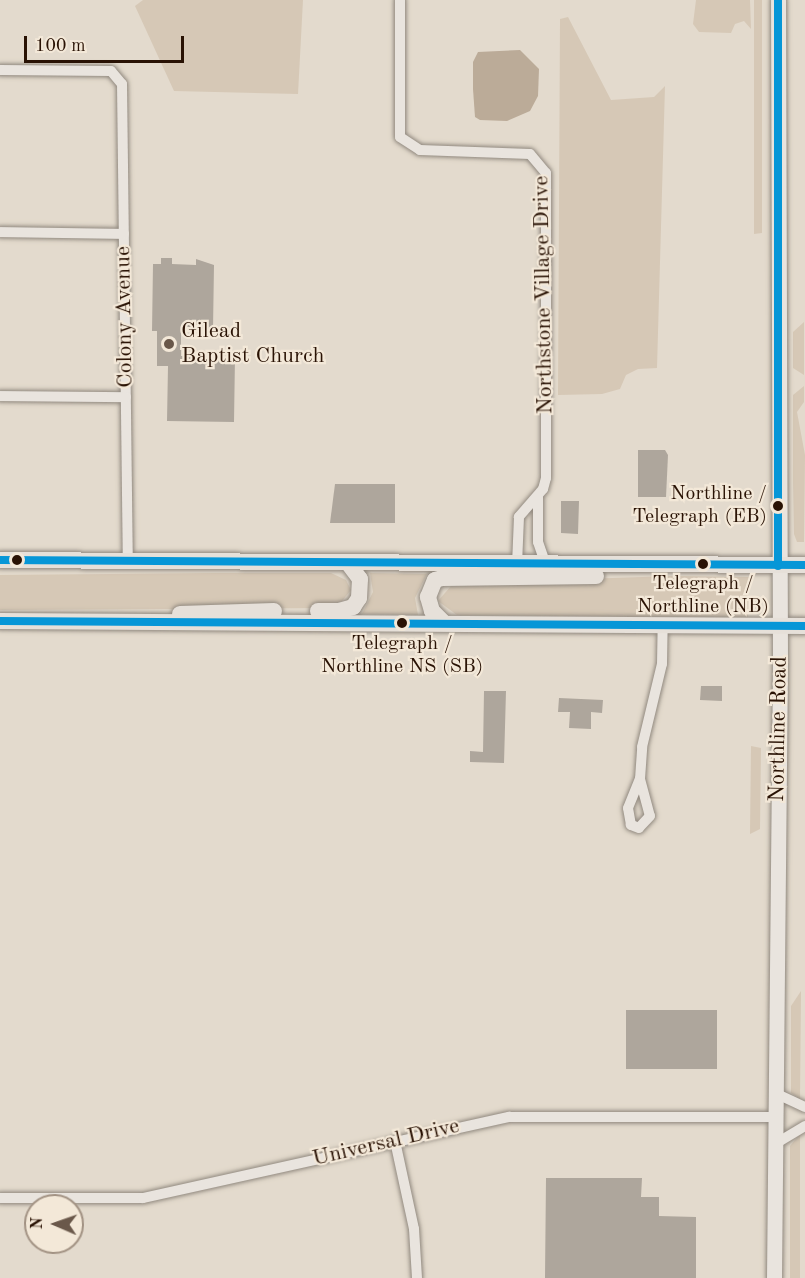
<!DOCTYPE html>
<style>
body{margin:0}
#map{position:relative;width:805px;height:1278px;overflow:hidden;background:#e3dacd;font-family:"Old Standard TT",serif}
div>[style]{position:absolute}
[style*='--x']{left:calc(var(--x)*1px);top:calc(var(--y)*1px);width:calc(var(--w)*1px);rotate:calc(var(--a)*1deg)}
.green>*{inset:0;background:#d6c8b6}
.water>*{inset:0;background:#bbab98}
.building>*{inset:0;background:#aea69c}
.roads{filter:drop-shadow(0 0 2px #91897f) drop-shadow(0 0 2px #91897f)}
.minor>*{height:10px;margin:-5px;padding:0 5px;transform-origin:5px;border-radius:5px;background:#e9e4de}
.secondary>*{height:15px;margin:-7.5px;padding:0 7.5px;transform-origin:7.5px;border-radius:7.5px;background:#e9e4de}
.primary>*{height:16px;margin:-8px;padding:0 8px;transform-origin:8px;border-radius:8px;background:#e6e0d9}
.bus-1>*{height:8px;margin:-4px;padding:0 4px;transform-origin:4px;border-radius:4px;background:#0696d7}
.dots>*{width:16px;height:16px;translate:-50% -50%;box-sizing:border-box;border:3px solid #f3e8d8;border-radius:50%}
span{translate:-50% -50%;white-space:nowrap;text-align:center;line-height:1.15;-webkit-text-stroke:4.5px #f3e8d8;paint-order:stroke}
.bus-label{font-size:20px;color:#291204}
.right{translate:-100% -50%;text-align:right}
.street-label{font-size:22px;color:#291204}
.poi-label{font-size:22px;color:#291204}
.left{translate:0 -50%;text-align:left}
.north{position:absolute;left:24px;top:1194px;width:60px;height:60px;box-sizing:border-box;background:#f3e8d8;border:2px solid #a29283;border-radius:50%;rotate:272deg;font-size:16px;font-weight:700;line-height:24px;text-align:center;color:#291204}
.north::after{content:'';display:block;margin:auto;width:21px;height:27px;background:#6a584a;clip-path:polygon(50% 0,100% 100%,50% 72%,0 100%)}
.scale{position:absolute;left:24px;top:36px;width:160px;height:27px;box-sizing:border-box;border:3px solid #291204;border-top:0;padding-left:8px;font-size:18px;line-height:21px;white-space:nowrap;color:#291204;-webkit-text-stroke:4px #f3e8d8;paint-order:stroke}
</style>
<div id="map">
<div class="green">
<div style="clip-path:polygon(143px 0,303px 0,298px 94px,174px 91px,135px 6px)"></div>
<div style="clip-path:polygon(696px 0,750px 0,751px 29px,744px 21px,735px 24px,731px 33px,699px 32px,693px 24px)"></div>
<div style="clip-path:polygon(754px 0,762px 0,762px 233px,754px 234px)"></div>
<div style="clip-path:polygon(568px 17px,611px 100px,654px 97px,665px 86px,657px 368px,638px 369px,626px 375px,620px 389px,602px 394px,558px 395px,560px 19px)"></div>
<div style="clip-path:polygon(804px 322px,804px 375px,793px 368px,793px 332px)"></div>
<div style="clip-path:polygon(804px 386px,804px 402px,797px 412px,805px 455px,804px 542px,797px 542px,794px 534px,793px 480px,793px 395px)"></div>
<div style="clip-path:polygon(219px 573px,331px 573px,346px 580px,351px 590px,342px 601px,323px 608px,0 610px,0 575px)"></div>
<div style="clip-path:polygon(370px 573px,427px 574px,415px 598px,418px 615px,362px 614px,373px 592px)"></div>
<div style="clip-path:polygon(672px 576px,749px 577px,748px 618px,457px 615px,438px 601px,451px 586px,466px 583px)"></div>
<div style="clip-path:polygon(751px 746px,761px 748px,760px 829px,750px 834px)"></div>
<div style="clip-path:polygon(801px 991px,800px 1099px,791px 1093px,791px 1006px)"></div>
<div style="clip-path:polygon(800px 1134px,800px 1278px,790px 1278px,790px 1146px)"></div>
</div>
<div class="water">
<div style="clip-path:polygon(520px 50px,539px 69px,538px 96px,530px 111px,507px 121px,480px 120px,475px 117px,473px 89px,473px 62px,478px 52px)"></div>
</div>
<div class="building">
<div style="clip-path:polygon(161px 258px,172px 258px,172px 264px,196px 265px,196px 259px,214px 265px,213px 329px,181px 328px,181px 356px,235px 357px,234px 422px,167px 421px,168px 366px,157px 366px,157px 331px,152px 331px,153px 264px,161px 264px)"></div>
<div style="clip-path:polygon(638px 450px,665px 450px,668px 455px,666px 497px,638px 497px)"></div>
<div style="clip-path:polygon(335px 484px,395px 484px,395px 523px,330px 523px)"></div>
<div style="clip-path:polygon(561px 501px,579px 501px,578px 534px,561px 533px)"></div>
<div style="clip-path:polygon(701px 686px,722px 686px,722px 701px,700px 700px)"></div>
<div style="clip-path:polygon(484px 691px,506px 691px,504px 763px,470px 762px,470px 751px,483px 752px)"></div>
<div style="clip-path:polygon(559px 698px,603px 700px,602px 713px,591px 712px,591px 729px,569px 728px,570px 712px,558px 712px)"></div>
<div style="clip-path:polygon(626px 1010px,717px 1010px,717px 1069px,626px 1069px)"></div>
<div style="clip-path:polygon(546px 1178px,642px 1178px,641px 1197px,659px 1197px,659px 1216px,696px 1217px,696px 1278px,545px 1278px)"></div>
</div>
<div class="roads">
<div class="minor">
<div style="--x:400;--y:0;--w:137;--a:90"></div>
<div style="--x:400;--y:137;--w:24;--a:33"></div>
<div style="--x:420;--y:150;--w:110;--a:2.1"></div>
<div style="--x:530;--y:154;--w:25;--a:50"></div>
<div style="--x:546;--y:173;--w:305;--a:90"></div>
<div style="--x:546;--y:478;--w:11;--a:105"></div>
<div style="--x:543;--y:489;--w:37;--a:131"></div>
<div style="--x:519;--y:517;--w:47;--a:92.4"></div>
<div style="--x:0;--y:70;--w:111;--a:0.5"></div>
<div style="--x:111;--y:71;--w:17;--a:50"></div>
<div style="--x:122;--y:84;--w:479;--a:89.3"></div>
<div style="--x:0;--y:232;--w:124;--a:0.9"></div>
<div style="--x:0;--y:396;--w:126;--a:0.5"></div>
<div style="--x:538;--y:496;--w:46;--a:90"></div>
<div style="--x:538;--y:542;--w:24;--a:71"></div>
<div style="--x:640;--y:779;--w:38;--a:75"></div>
<div style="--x:650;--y:816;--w:16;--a:133"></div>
<div style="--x:639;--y:828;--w:9;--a:-159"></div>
<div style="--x:631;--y:825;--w:17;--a:-100"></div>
<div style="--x:628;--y:808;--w:31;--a:-68"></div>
<div style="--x:640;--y:779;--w:32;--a:-86"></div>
<div style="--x:642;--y:747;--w:85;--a:-76.5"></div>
<div style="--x:662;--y:664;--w:39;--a:-89"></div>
<div style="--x:775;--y:1093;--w:33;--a:25"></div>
<div style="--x:395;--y:1141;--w:90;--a:77.8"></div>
<div style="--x:414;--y:1229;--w:49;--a:86.5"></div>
<div style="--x:775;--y:1144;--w:35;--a:-31"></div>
<div style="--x:0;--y:1198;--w:143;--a:0"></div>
<div style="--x:143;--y:1198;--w:375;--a:-12.5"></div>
<div style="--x:509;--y:1117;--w:266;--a:0"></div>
</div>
<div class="secondary">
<div style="--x:774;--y:1278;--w:618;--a:-89.44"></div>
<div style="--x:780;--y:660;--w:660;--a:-90.17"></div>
</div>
<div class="primary">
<div style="--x:0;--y:560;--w:805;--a:0.36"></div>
<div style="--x:318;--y:611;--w:21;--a:0"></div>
<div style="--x:339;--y:611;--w:15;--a:-16"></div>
<div style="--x:353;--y:607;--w:11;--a:-56"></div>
<div style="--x:359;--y:598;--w:19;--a:-87"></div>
<div style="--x:360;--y:579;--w:20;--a:-127"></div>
<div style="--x:180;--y:614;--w:94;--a:-1.8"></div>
<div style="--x:0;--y:621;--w:805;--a:0.36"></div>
<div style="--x:444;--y:623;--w:17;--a:-135"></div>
<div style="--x:432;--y:611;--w:15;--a:-106"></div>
<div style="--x:428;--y:597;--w:18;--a:-68"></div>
<div style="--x:435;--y:580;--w:7;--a:-16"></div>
<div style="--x:442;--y:578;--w:154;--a:-0.7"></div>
</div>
</div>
<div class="bus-1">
<div style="--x:778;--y:0;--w:566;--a:90"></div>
<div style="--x:0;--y:560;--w:805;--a:0.36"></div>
<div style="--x:0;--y:621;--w:805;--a:0.36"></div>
</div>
<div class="dots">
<div style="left:169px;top:344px;background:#6a584a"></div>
<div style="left:778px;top:506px;background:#291204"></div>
<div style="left:17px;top:560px;background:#291204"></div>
<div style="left:703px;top:564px;background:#291204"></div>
<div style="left:402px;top:623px;background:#291204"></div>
</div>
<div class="bus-label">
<span class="right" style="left:767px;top:506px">Northline /<br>Telegraph (EB)</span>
<span style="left:703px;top:596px">Telegraph /<br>Northline (NB)</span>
<span style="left:402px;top:656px">Telegraph /<br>Northline NS (SB)</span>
</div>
<div class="street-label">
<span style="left:544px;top:295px;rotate:-91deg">Northstone Village Drive</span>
<span style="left:125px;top:317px;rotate:-91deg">Colony Avenue</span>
<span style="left:779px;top:729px;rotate:-89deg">Northline Road</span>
<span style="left:386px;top:1143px;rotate:-13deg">Universal Drive</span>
</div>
<div class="poi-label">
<span class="left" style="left:181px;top:344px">Gilead<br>Baptist Church</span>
</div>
<div class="north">N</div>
<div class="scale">100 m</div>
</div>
